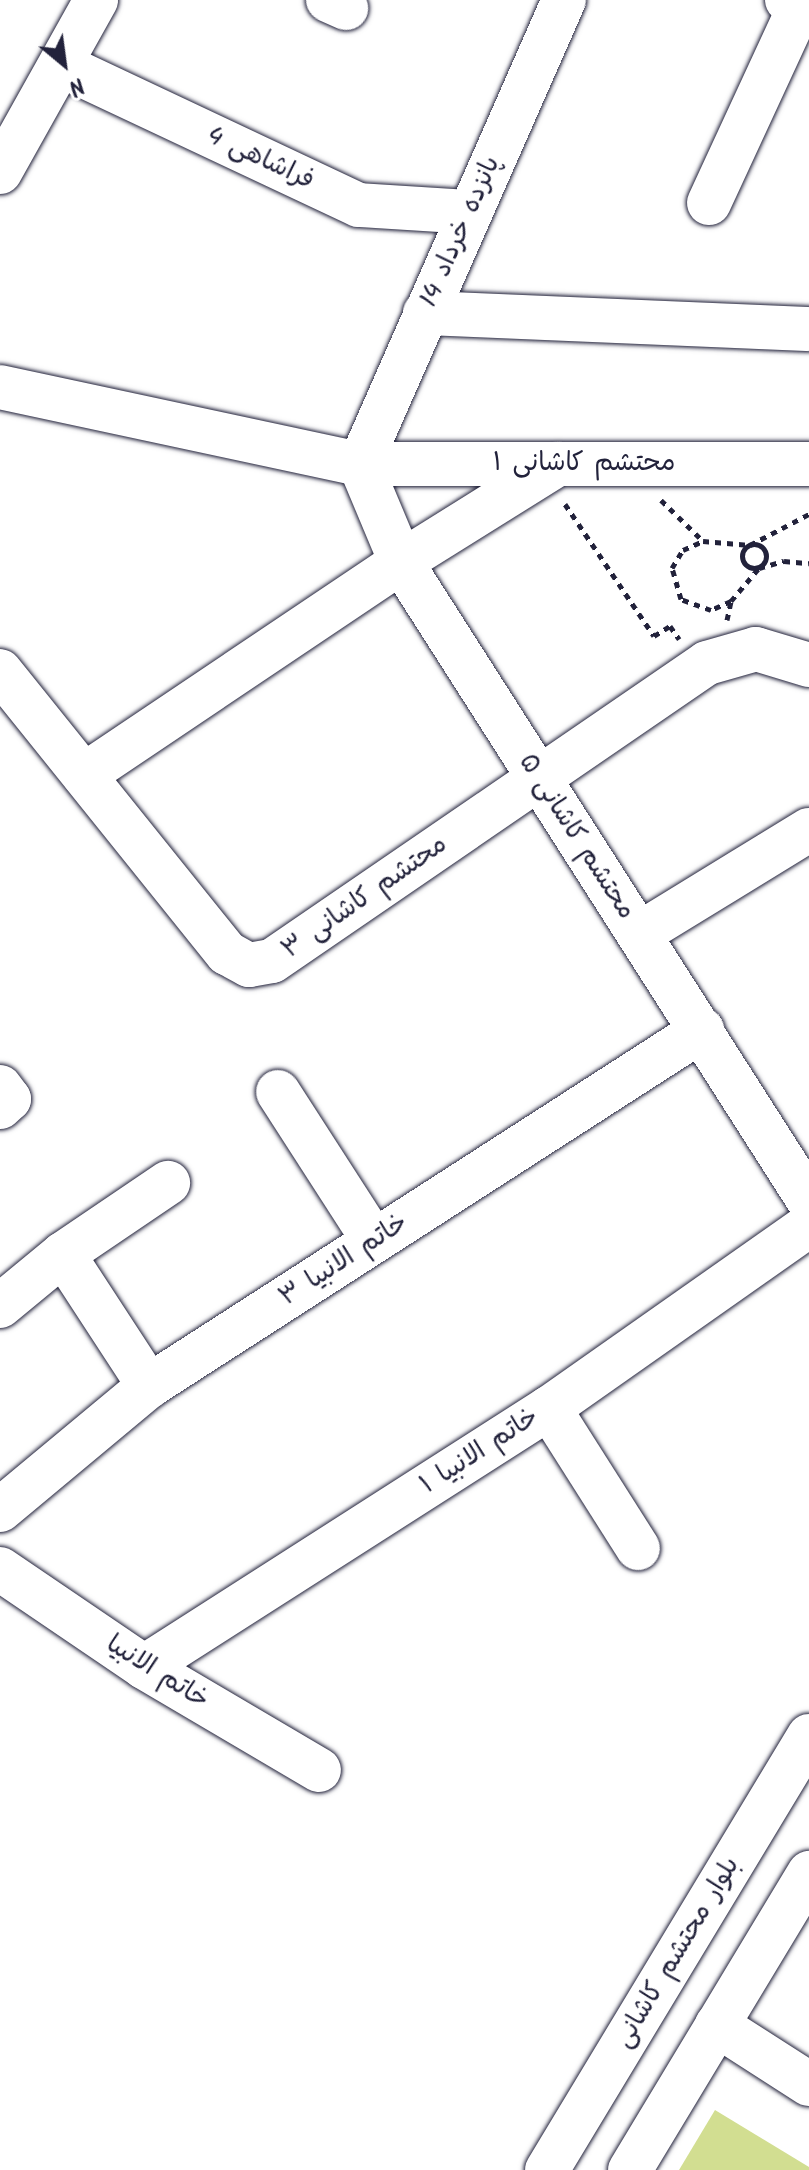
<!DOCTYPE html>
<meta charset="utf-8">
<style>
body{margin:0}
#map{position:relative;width:809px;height:2170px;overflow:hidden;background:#fff;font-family:Kalam,"Playpen Sans Arabic",sans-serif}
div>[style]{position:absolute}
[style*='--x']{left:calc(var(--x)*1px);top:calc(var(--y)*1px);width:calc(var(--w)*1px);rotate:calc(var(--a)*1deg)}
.green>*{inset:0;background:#d2de91}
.path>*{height:5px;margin-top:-2.5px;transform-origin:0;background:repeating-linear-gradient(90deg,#22223b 0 6px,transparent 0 12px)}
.path>.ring{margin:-2.5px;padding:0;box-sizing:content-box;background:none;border:5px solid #22223b;border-radius:50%}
.roads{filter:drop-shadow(0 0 2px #22223b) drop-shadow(0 0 2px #22223b)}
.minor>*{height:44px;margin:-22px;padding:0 22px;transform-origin:22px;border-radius:22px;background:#fff}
.major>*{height:44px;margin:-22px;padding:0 22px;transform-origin:22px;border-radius:22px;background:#fff}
span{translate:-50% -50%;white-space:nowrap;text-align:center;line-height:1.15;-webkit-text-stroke:6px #fff;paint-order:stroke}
.street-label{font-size:26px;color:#22223b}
.north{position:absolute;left:24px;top:24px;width:80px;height:80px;-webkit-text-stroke:6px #fff;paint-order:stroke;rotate:151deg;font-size:22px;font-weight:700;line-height:32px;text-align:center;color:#22223b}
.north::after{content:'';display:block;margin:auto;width:28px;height:36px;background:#22223b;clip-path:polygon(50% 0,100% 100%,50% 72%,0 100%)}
</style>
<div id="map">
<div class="green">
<div style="clip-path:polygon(715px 2110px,809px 2167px,809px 2170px,679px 2170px)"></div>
</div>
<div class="path">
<div style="--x:661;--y:500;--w:57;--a:44.3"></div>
<div style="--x:565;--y:504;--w:159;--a:56"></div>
<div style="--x:654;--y:636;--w:19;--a:-32"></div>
<div style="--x:670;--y:626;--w:16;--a:55"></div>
<div class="ring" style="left:742px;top:544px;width:19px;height:19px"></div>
<div style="--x:731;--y:601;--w:22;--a:156"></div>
<div style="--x:711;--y:610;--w:32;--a:-160"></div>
<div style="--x:681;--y:599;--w:32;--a:-106"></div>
<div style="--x:672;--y:568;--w:21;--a:-59"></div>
<div style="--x:683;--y:550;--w:22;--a:-24"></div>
<div style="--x:703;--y:541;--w:47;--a:4.9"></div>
<div style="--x:750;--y:545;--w:67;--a:-27.7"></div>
<div style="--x:727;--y:620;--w:19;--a:-78"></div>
<div style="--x:731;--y:601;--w:43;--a:-49.7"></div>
<div style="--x:759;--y:568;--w:26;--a:-16"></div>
<div style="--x:784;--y:561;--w:25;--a:5"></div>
</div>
<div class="roads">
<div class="minor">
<div style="--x:328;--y:0;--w:20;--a:24"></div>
<div style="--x:61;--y:65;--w:329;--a:25.2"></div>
<div style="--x:359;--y:205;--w:111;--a:3.6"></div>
<div style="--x:709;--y:203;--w:215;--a:-65.2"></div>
<div style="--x:425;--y:313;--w:384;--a:2.4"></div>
<div style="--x:0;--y:387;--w:368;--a:12.1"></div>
<div style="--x:360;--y:464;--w:449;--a:0"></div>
<div style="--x:360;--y:464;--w:106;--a:67.3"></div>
<div style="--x:401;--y:562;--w:758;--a:57.44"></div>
<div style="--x:360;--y:464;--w:507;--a:-66.27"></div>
<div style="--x:0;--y:671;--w:362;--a:51.2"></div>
<div style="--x:227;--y:953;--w:25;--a:29"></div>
<div style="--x:249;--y:965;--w:23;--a:-10"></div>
<div style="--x:272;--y:961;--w:527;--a:-34.41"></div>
<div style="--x:707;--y:663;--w:51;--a:-15.9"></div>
<div style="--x:756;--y:649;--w:55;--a:16.8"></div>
<div style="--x:84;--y:775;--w:382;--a:-33.9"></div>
<div style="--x:401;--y:562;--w:185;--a:-32"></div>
<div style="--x:639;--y:934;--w:199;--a:-31.5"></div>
<div style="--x:0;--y:1087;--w:15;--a:53"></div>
<div style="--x:9;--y:1099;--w:12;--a:138"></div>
<div style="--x:278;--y:1092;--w:177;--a:57.2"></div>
<div style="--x:63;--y:1254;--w:158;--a:56.9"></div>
<div style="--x:0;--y:1306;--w:82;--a:-39.5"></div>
<div style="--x:63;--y:1254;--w:127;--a:-34.1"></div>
<div style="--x:549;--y:1408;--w:166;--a:57.6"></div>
<div style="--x:0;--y:1510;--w:194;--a:-39.8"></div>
<div style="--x:149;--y:1386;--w:658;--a:-32.77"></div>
<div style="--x:0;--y:1569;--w:174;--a:34.2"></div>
<div style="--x:144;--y:1667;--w:203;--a:30.5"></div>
<div style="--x:144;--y:1667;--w:481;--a:-32.6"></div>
<div style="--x:549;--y:1408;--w:318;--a:-35.1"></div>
</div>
<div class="major">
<div style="--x:787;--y:0;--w:26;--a:31"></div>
<div style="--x:0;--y:172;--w:197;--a:-60.8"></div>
<div style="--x:717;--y:2025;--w:109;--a:32.7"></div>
<div style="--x:547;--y:2170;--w:507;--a:-58.88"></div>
<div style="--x:630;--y:2170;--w:347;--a:-58.9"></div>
</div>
</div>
<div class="street-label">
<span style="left:260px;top:159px;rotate:25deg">فراشاهی 4</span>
<span style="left:461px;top:232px;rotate:-66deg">پانزده خرداد 14</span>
<span style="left:584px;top:464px">محتشم کاشانی ۱</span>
<span style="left:576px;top:837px;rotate:57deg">محتشم کاشانی ۵</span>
<span style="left:365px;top:898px;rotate:-35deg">محتشم کاشانی ۳</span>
<span style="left:344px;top:1261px;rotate:-33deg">خاتم الانبیا ۳</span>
<span style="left:480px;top:1452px;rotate:-33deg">خاتم الانبیا ۱</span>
<span style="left:157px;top:1673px;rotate:32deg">خاتم الانبیا</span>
<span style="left:678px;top:1953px;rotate:-59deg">بلوار محتشم کاشانی</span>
</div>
<div class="north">N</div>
</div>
